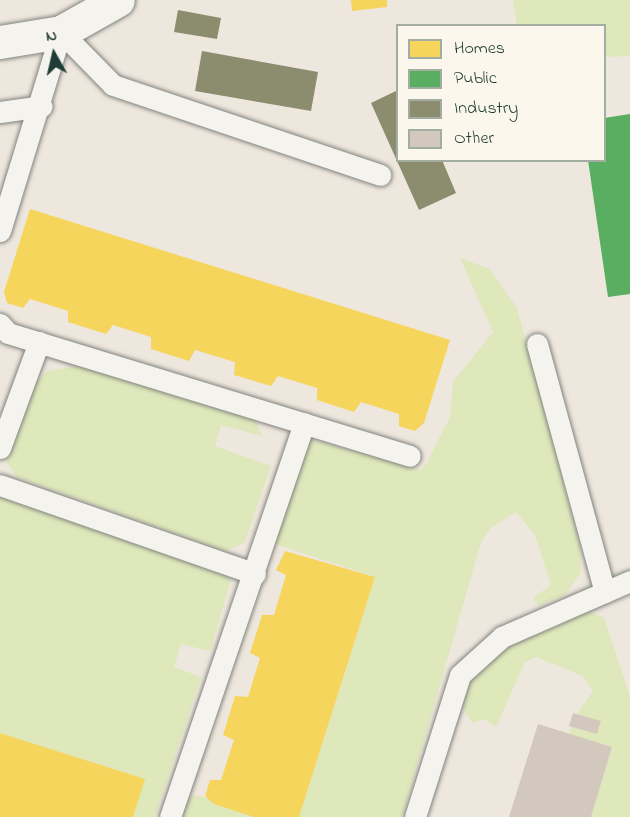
<!DOCTYPE html>
<style>
body{margin:0}
#map{position:relative;width:630px;height:817px;overflow:hidden;background:#eee7de;font-family:"Indie Flower",sans-serif}
div>[style]{position:absolute}
[style*='--x']{left:calc(var(--x)*1px);top:calc(var(--y)*1px);width:calc(var(--w)*1px);rotate:calc(var(--a)*1deg)}
.green>*{inset:0;background:#dee8bb}
.homes>*{inset:0;background:#f6d55c}
.public>*{inset:0;background:#5aae61}
.industry>*{inset:0;background:#8c8c6e}
.building>*{inset:0;background:#d3c8bd}
.roads{filter:drop-shadow(0 0 2px #82847e) drop-shadow(0 0 2px #82847e)}
.lane>*{height:21px;margin:-10.5px;padding:0 10.5px;transform-origin:10.5px;border-radius:10.5px;background:#f5f3ee}
.street>*{height:33px;margin:-16.5px;padding:0 16.5px;transform-origin:16.5px;border-radius:16.5px;background:#f5f3ee}
span{translate:-50% -50%;white-space:nowrap;text-align:center;line-height:1.15;-webkit-text-stroke:6px #fbf7ec;paint-order:stroke}
.legend{position:absolute;left:396px;top:24px;width:210px;height:138px;box-sizing:border-box;background:#fbf7ec;border:2px solid #a3ada2;margin:0;padding:8px 10px;list-style:none;font-size:18px;color:#1f3d34}
.legend li{display:flex;align-items:center;gap:12px;height:30px}
.legend b{width:30px;border:2px solid #a3ada2}
.north{position:absolute;left:24px;top:24px;width:60px;height:60px;-webkit-text-stroke:4px #fbf7ec;paint-order:stroke;rotate:352deg;font-size:16px;font-weight:700;line-height:24px;text-align:center;color:#1f3d34}
.north::after{content:'';display:block;margin:auto;width:21px;height:27px;background:#1f3d34;clip-path:polygon(50% 0,100% 100%,50% 72%,0 100%)}
</style>
<div id="map">
<div class="green">
<div style="clip-path:polygon(513px 0,630px 0,630px 56px,605px 57px,604px 26px,517px 25px)"></div>
<div style="clip-path:polygon(460px 258px,490px 269px,517px 308px,580px 546px,581px 572px,566px 594px,538px 606px,533px 598px,551px 585px,535px 535px,516px 512px,491px 528px,481px 542px,402px 817px,299px 817px,375px 577px,272px 543px,309px 439px,421px 470px,426px 464px,450px 417px,453px 382px,493px 332px)"></div>
<div style="clip-path:polygon(78px 366px,256px 420px,262px 436px,221px 425px,215px 446px,271px 466px,245px 542px,226px 551px,17px 477px,6px 461px,34px 385px,47px 371px)"></div>
<div style="clip-path:polygon(0 497px,213px 565px,231px 580px,210px 651px,181px 644px,174px 667px,201px 677px,155px 817px,133px 817px,144px 779px,0 733px)"></div>
<div style="clip-path:polygon(592px 612px,604px 618px,630px 696px,630px 817px,591px 817px,612px 747px,569px 734px,572px 726px,597px 734px,601px 722px,577px 714px,593px 691px,583px 676px,536px 657px,525px 662px,496px 727px,484px 719px,472px 723px,462px 706px,472px 678px,506px 647px,567px 615px)"></div>
<div style="clip-path:polygon(191px 796px,200px 796px,254px 817px,180px 817px)"></div>
</div>
<div class="homes">
<div style="clip-path:polygon(351px 0,387px 0,387px 7px,352px 11px)"></div>
<div style="clip-path:polygon(30px 209px,450px 340px,424px 423px,415px 431px,399px 426px,399px 414px,361px 402px,354px 412px,317px 400px,317px 388px,278px 376px,271px 386px,234px 375px,235px 362px,195px 350px,189px 361px,151px 349px,151px 337px,113px 325px,106px 334px,68px 322px,68px 311px,30px 299px,23px 308px,7px 303px,4px 292px)"></div>
<div style="clip-path:polygon(285px 551px,375px 577px,299px 817px,254px 817px,214px 804px,205px 796px,210px 780px,221px 780px,234px 740px,223px 735px,235px 696px,248px 697px,260px 658px,250px 653px,262px 615px,274px 615px,286px 575px,276px 570px)"></div>
<div style="clip-path:polygon(0 733px,145px 779px,133px 817px,0 817px)"></div>
</div>
<div class="public">
<div style="clip-path:polygon(630px 114px,630px 294px,608px 297px,588px 160px,604px 160px,604px 118px)"></div>
</div>
<div class="industry">
<div style="clip-path:polygon(178px 10px,221px 18px,217px 39px,174px 32px)"></div>
<div style="clip-path:polygon(202px 51px,318px 72px,311px 111px,195px 91px)"></div>
<div style="clip-path:polygon(398px 90px,398px 160px,442px 160px,456px 193px,419px 210px,371px 103px)"></div>
</div>
<div class="building">
<div style="clip-path:polygon(573px 713px,601px 721px,597px 734px,569px 726px)"></div>
<div style="clip-path:polygon(538px 724px,612px 747px,591px 817px,509px 817px)"></div>
</div>
<div class="roads">
<div class="lane">
<div style="--x:61;--y:32;--w:74;--a:45.5"></div>
<div style="--x:113;--y:85;--w:282;--a:18.6"></div>
<div style="--x:0;--y:112;--w:42;--a:-8.1"></div>
<div style="--x:0;--y:231;--w:208;--a:-73"></div>
<div style="--x:0;--y:324;--w:12;--a:48"></div>
<div style="--x:8;--y:333;--w:420;--a:17"></div>
<div style="--x:537;--y:344;--w:257;--a:74.7"></div>
<div style="--x:0;--y:448;--w:113;--a:-69.8"></div>
<div style="--x:0;--y:485;--w:270;--a:19.2"></div>
<div style="--x:170;--y:817;--w:416;--a:-71.2"></div>
<div style="--x:415;--y:817;--w:149;--a:-72.4"></div>
<div style="--x:460;--y:675;--w:57;--a:-42.1"></div>
<div style="--x:502;--y:637;--w:140;--a:-23.6"></div>
</div>
<div class="street">
<div style="--x:0;--y:42;--w:62;--a:-9.3"></div>
<div style="--x:61;--y:32;--w:65;--a:-29.3"></div>
</div>
</div>
<ul class="legend">
<li><b style="height:16px;background:#f6d55c"></b>Homes</li>
<li><b style="height:16px;background:#5aae61"></b>Public</li>
<li><b style="height:16px;background:#8c8c6e"></b>Industry</li>
<li><b style="height:16px;background:#d3c8bd"></b>Other</li>
</ul>
<div class="north">N</div>
</div>
